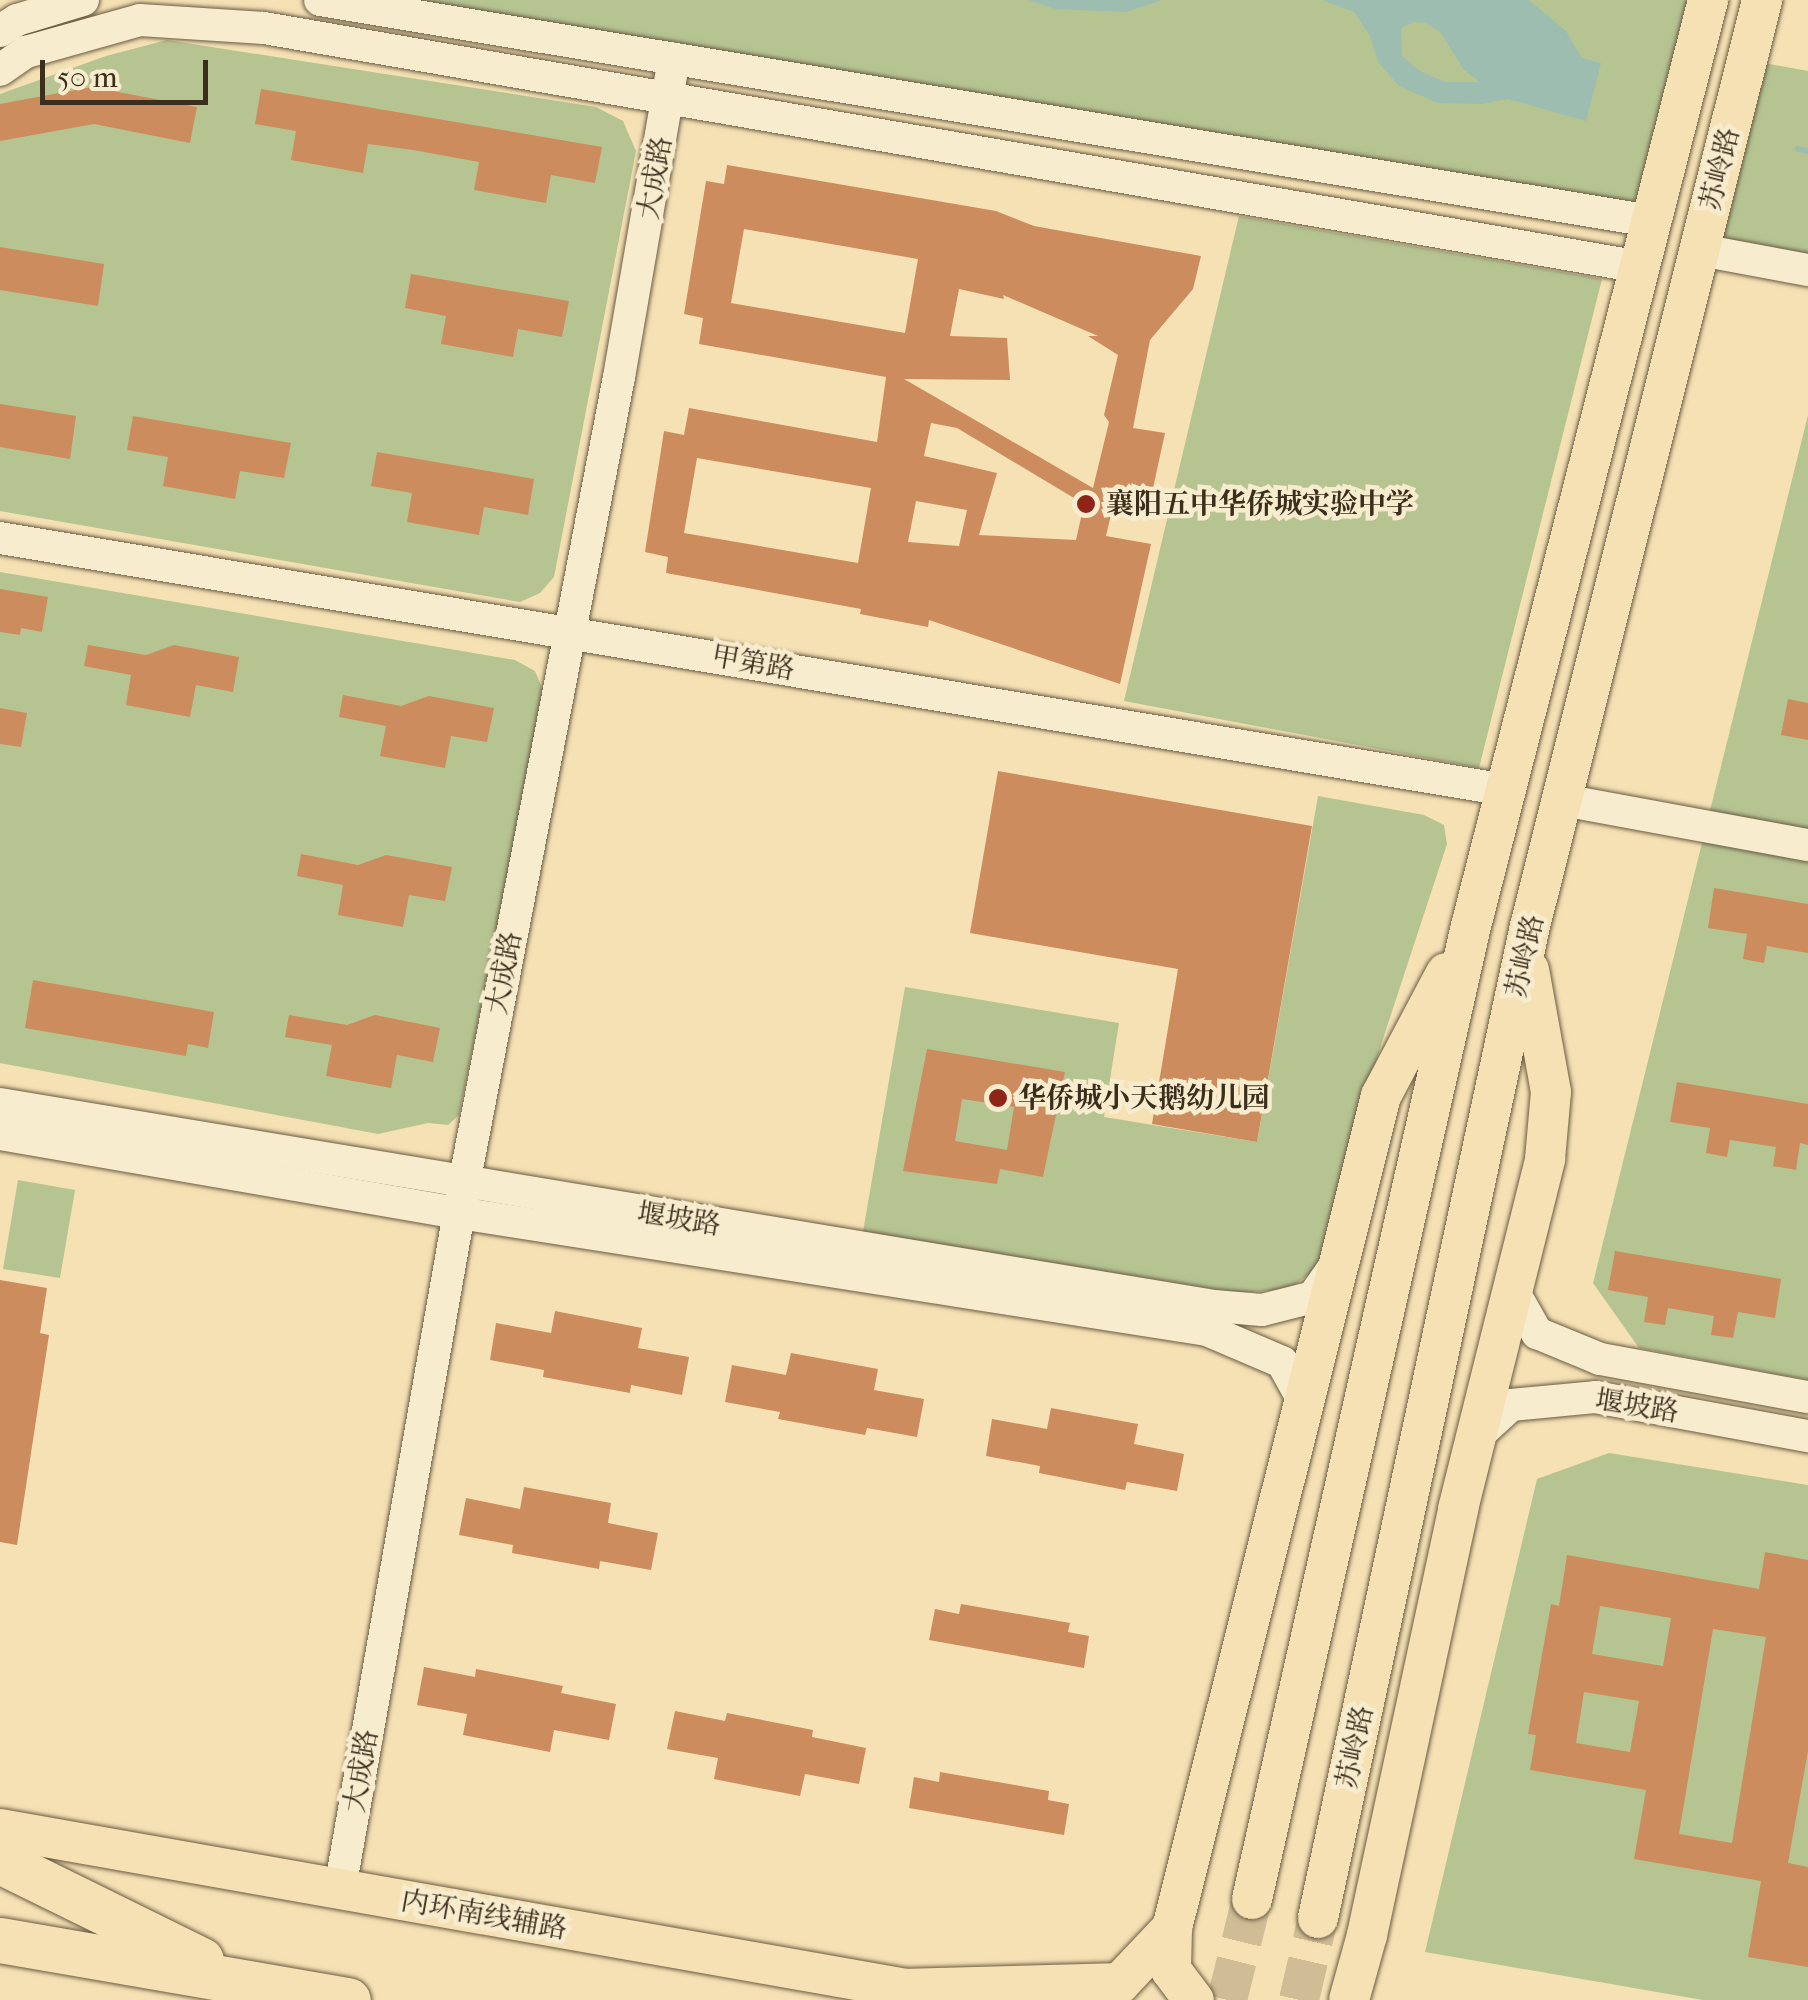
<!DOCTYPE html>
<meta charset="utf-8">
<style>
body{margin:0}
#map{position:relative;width:1808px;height:2000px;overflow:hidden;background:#f5e1b4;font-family:"IM FELL French Canon","Noto Serif SC",serif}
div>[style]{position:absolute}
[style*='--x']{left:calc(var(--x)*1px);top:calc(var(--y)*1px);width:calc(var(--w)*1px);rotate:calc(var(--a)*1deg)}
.green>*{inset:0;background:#b6c492}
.water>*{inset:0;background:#9cbdaf}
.stream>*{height:6px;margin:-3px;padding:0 3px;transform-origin:3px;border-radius:3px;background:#9cbdaf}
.building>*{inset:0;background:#cd8c5d}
.major-tunnel>*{height:40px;margin-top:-20px;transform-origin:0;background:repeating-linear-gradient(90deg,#d0bd96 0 40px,transparent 0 60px)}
.roads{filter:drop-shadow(0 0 2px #6a5b43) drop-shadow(0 0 2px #6a5b43)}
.minor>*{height:32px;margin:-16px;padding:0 16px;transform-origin:16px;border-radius:16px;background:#f8ecce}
.major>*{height:40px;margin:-20px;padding:0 20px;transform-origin:20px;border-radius:20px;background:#f5e1b4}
.highway>*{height:45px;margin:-22.5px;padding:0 22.5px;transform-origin:22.5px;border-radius:22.5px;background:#f5e1b4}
.dots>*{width:28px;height:28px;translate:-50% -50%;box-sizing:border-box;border:5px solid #f8ecce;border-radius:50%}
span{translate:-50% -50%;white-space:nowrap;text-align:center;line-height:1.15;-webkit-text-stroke:9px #f8ecce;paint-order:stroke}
.street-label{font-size:28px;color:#3c2e1d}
.poi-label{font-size:28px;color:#3c2e1d;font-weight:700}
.left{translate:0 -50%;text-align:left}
.scale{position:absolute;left:40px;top:60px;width:168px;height:45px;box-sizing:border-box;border:5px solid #3c2e1d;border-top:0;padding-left:12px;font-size:30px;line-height:35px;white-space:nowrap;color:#3c2e1d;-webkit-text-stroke:8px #f8ecce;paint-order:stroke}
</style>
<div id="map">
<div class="green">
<div style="clip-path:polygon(320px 0,1708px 0,1651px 221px)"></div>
<div style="clip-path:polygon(167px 40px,596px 107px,623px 121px,636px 151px,554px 577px,540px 593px,520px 602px,0 511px,0 94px,106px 56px)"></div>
<div style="clip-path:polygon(1747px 60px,1808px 71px,1808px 270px,1700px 250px)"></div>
<div style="clip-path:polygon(1239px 216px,1602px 279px,1479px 768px,1124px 701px)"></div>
<div style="clip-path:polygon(1808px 415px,1808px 1380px,1639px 1348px,1593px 1283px)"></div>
<div style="clip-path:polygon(0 572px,515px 660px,535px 671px,545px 695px,459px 1115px,448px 1125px,428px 1123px,378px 1134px,0 1063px)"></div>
<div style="clip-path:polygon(1318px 796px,1424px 815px,1444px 825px,1447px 844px,1380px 1048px,1320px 1266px,1289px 1289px,1237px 1293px,863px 1232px,905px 987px,1119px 1023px,1104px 1117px,1257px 1142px)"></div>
<div style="clip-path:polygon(18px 1180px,75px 1190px,60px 1278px,3px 1269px)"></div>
<div style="clip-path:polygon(1609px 1453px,1808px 1485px,1808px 2000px,1703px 2000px,1425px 1952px,1537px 1479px)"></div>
</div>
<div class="water">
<div style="clip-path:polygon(1029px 0,1162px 0,1126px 12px,1055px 9px)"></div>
<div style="clip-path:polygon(evenodd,1322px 0,1529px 0,1566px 31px,1582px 58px,1601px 63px,1586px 121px,1508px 99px,1481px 104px,1438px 103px,1399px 86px,1378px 62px,1370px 36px,1354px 12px,1322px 0,1414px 22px,1426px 23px,1440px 32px,1464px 70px,1480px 82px,1445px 82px,1420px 71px,1402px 56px,1401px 28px,1414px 22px)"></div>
</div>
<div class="stream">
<div style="--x:1798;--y:149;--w:10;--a:11"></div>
</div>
<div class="building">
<div style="clip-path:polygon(92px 87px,197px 107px,190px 143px,94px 124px,0 141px,0 104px)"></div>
<div style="clip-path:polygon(261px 89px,602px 147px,595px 183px,551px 175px,546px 203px,474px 190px,479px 162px,413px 150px,368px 144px,363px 173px,291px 160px,296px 131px,255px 124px)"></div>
<div style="clip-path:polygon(evenodd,727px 165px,996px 211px,1034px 226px,1201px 256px,1193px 289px,1150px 340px,1133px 428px,1165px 433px,1150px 502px,1116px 493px,1106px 536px,1151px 544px,1120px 684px,929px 620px,928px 627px,860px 614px,861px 609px,666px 573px,668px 557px,645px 552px,664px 431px,684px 435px,689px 408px,877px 442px,886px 377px,699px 344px,703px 318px,684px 314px,706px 181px,724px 184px,727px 165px,744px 229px,918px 259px,905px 333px,731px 303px,744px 229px,727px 165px,959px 289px,1004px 299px,1003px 295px,1098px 336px,1088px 336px,1118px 355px,1104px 415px,1109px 422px,1093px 488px,904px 379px,1010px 380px,1007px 338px,950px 336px,959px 289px,727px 165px,931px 423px,957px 428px,1084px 504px,1076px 540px,979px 535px,997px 473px,924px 456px,931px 423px,727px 165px,697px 458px,871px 488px,858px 563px,684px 533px,697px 458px,727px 165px,916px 501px,967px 510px,959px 546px,908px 542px,916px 501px)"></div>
<div style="clip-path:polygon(0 247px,104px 264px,98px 306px,0 290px)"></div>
<div style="clip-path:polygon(411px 274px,569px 301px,562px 337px,518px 329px,513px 357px,441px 344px,446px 316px,405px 308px)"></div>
<div style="clip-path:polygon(0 404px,76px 416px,70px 459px,0 447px)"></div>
<div style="clip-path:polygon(133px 416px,291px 443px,284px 478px,240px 471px,235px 499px,163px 486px,168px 457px,127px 450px)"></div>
<div style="clip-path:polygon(377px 452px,534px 479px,528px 515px,484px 507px,479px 535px,407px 522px,412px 493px,371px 486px)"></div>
<div style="clip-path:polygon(0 589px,48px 597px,42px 632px,21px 628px,20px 635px,0 632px)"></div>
<div style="clip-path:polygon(88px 645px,146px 655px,174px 645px,239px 657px,233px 692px,196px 685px,190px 717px,126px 705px,131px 675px,84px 666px)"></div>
<div style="clip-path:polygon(343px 695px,401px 706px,429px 696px,494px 708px,487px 742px,451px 736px,445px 768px,380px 756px,386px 726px,339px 717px)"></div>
<div style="clip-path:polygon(1788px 699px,1808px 703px,1808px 740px,1781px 735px)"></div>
<div style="clip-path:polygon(0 708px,27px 713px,21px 747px,0 744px)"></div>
<div style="clip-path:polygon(998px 771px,1312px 826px,1257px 1142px,1152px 1124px,1178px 969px,970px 933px)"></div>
<div style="clip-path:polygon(301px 854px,358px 865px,386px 855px,452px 867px,445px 901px,409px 895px,403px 927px,338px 915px,343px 885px,297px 876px)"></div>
<div style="clip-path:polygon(1714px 888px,1808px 904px,1808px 953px,1767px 946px,1764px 963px,1743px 959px,1747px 934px,1708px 928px)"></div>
<div style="clip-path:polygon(33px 980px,214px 1012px,208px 1048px,188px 1044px,186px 1056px,25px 1028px)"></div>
<div style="clip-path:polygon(289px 1015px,347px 1025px,375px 1015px,440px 1028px,433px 1062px,397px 1055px,391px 1088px,326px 1076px,332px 1045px,285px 1037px)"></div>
<div style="clip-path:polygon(evenodd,927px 1049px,1065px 1072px,1043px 1177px,1000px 1169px,997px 1184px,903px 1171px,927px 1049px,962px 1099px,1014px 1107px,1007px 1150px,955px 1141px,962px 1099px)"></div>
<div style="clip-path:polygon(1677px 1082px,1808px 1104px,1808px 1145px,1800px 1143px,1796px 1170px,1773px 1166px,1776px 1147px,1730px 1140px,1727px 1157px,1706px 1153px,1710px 1128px,1670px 1122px)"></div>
<div style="clip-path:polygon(1615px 1251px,1781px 1279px,1775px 1318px,1738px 1312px,1733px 1338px,1711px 1335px,1714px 1316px,1668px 1308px,1665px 1325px,1644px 1322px,1648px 1297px,1608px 1290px)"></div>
<div style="clip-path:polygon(0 1280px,47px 1288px,40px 1333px,49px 1335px,17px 1545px,0 1542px)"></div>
<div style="clip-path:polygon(555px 1311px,642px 1328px,638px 1348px,689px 1357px,682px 1395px,631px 1385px,630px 1393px,543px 1377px,544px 1370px,490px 1360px,496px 1323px,551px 1333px)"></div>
<div style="clip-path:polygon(791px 1353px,878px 1369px,874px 1390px,924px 1399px,917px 1437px,867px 1428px,865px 1435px,778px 1419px,780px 1412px,725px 1402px,732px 1365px,786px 1375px)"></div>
<div style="clip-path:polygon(1051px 1408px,1138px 1424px,1134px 1444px,1184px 1454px,1177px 1491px,1127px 1482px,1125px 1490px,1039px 1473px,1040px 1466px,986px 1456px,992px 1419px,1047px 1429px)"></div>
<div style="clip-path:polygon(524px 1487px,611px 1503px,608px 1523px,658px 1533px,651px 1570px,600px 1561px,599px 1569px,512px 1553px,513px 1545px,459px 1535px,466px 1498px,520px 1509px)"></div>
<div style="clip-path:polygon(evenodd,1765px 1552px,1808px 1560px,1808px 1751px,1788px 1863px,1808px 1867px,1808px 1967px,1748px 1957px,1761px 1881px,1634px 1859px,1646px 1790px,1530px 1770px,1536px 1735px,1528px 1734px,1551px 1604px,1559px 1606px,1567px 1555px,1759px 1589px,1765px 1552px,1600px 1606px,1671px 1618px,1663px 1666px,1592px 1654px,1600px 1606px,1765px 1552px,1713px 1629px,1766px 1637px,1732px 1843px,1679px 1834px,1713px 1629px,1765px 1552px,1584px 1692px,1639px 1701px,1630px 1752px,1576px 1743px,1584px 1692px)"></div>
<div style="clip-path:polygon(961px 1604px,1070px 1623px,1068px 1632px,1089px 1636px,1084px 1668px,929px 1640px,935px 1609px,959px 1614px)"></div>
<div style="clip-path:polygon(424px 1667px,475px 1677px,476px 1669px,563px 1686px,561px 1693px,616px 1704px,609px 1740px,554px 1730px,550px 1752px,463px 1735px,467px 1714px,417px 1705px)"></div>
<div style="clip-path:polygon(675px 1711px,725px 1721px,727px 1713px,813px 1730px,812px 1737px,866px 1748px,859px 1784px,805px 1774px,800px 1796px,714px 1779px,718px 1758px,667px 1749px)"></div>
<div style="clip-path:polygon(940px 1772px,1049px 1791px,1048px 1800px,1069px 1804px,1064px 1835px,909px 1808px,914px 1777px,939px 1782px)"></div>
</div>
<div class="major-tunnel">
<div style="--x:1227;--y:2000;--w:104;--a:-76.1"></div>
<div style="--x:1299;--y:2000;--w:84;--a:-77"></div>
</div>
<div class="roads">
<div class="minor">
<div style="--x:320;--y:0;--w:1349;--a:9.43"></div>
<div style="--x:0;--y:31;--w:20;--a:-33"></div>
<div style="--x:17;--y:20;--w:69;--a:-16.9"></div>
<div style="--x:0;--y:70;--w:32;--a:-35"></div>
<div style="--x:26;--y:52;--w:118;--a:-15.7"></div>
<div style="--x:140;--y:20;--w:124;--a:3.7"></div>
<div style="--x:264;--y:28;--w:1397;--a:9.85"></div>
<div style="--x:1700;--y:250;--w:110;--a:10.5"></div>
<div style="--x:0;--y:538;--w:1527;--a:9.5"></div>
<div style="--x:1562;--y:800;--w:250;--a:10.4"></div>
<div style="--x:0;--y:1104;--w:1231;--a:9.45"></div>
<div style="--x:1214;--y:1306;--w:48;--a:4.8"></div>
<div style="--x:1262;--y:1310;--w:53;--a:-14.3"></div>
<div style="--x:1313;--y:1297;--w:38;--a:-55"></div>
<div style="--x:0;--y:1134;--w:466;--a:9.8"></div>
<div style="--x:459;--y:1213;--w:757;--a:8.89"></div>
<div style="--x:1207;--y:1330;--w:82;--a:23.1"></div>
<div style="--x:1282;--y:1362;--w:43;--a:61.1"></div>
<div style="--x:1512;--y:1289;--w:51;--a:60.4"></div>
<div style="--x:1537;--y:1333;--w:68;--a:22.4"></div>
<div style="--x:1600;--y:1359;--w:211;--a:10.4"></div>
<div style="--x:1476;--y:1437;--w:47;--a:-42.4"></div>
<div style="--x:1511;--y:1405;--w:84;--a:-5.4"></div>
<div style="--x:1595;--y:1397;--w:217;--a:10.4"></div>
<div style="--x:340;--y:1889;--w:716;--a:-80.02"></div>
<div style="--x:464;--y:1184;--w:822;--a:-79.13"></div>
<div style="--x:619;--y:377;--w:323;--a:-80.2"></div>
</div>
<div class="major">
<div style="--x:0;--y:1829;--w:943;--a:10.01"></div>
<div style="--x:1252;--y:1899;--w:997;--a:-77.32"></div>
<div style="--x:1471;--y:926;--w:956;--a:-75.64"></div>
<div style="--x:1318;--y:1918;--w:1014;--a:-77.94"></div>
<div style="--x:1530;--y:926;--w:955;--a:-75.93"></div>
<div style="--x:1172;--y:1928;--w:42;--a:91.4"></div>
<div style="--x:1171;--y:1970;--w:38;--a:53"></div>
<div style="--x:903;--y:1989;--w:217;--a:-1.6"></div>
<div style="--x:1120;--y:1983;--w:76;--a:-46.6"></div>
<div style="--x:1172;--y:1928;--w:858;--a:-75.9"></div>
<div style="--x:1381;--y:1096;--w:139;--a:-62.1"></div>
<div style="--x:1349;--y:2000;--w:67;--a:-74.5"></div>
<div style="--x:1367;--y:1935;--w:436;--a:-77.9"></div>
<div style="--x:1458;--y:1509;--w:361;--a:-76"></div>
<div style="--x:1545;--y:1159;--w:67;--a:-84.9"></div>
<div style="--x:1551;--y:1092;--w:124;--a:-100.2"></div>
</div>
<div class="highway">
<div style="--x:0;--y:1861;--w:224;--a:26.2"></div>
<div style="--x:0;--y:1940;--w:353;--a:9.8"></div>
</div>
</div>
<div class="dots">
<div style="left:1086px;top:504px;background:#8f2418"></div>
<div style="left:998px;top:1098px;background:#8f2418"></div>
</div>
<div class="street-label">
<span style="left:1720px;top:169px;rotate:-76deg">苏岭路</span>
<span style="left:655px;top:178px;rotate:-80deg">大成路</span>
<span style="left:753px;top:663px;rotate:10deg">甲第路</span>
<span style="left:1525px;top:956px;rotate:-77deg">苏岭路</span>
<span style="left:504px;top:973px;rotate:-79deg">大成路</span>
<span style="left:679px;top:1219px;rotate:9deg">堰坡路</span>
<span style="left:1637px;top:1406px;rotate:9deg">堰坡路</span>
<span style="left:1355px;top:1747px;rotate:-78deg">苏岭路</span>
<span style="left:361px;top:1771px;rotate:-80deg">大成路</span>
<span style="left:484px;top:1915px;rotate:10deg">内环南线辅路</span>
</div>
<div class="poi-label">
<span class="left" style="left:1106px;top:504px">襄阳五中华侨城实验中学</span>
<span class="left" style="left:1018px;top:1098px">华侨城小天鹅幼儿园</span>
</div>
<div class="scale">50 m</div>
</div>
